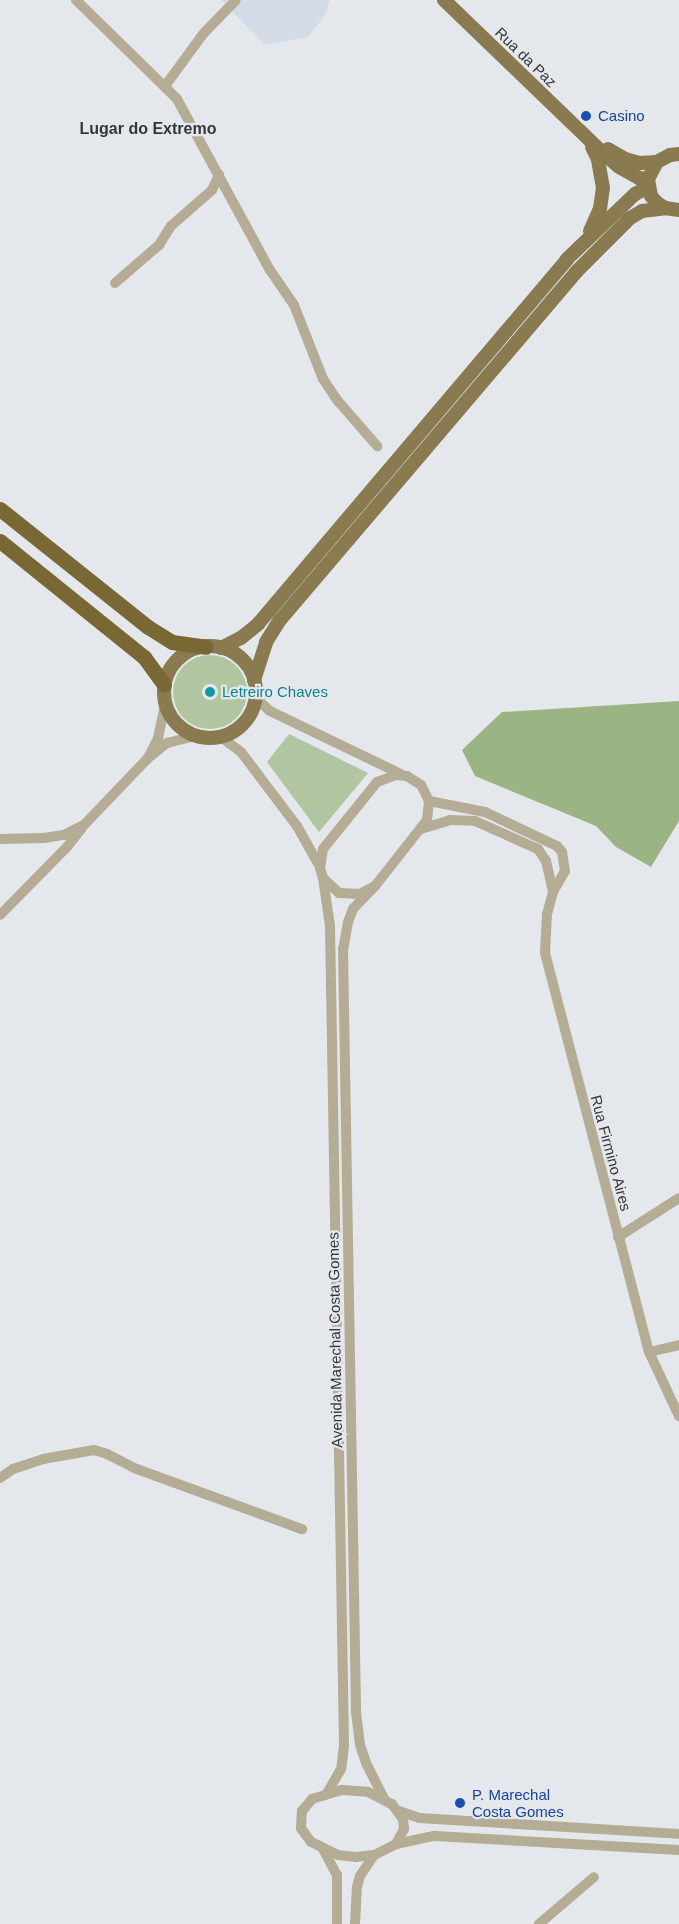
<!DOCTYPE html>
<style>
body{margin:0}
#map{position:relative;width:679px;height:1924px;overflow:hidden;background:#e4e8ec;font-family:Helvetica,sans-serif}
div>[style]{position:absolute}
[style*='--x']{left:calc(var(--x)*1px);top:calc(var(--y)*1px);width:calc(var(--w)*1px);rotate:calc(var(--a)*1deg)}
.built>*{inset:0;background:#d3dbe6}
.green>*{inset:0;background:#b1c6a0}
.round{border-radius:50%}
.forest>*{inset:0;background:#9ab483}
.minor>*{height:10px;margin:-5px;padding:0 5px;transform-origin:5px;border-radius:5px;background:#b4ac95}
.major>*{height:14px;margin:-7px;padding:0 7px;transform-origin:7px;border-radius:7px;background:#897a4f}
.major>.ring{margin:-7px;padding:0;box-sizing:content-box;background:none;border:14px solid #897a4f;border-radius:50%}
.highway>*{height:15px;margin:-7.5px;padding:0 7.5px;transform-origin:7.5px;border-radius:7.5px;background:#796834}
.dots>*{width:16px;height:16px;translate:-50% -50%;box-sizing:border-box;border:3px solid #e4e8ec;border-radius:50%}
span{translate:-50% -50%;white-space:nowrap;text-align:center;line-height:1.15;-webkit-text-stroke:4.5px #e4e8ec;paint-order:stroke}
.street-label{font-size:15px;color:#343637}
.transit-label{font-size:15px;color:#164399}
.left{translate:0 -50%;text-align:left}
.culture-label{font-size:15px;color:#0d838f}
.neighbourhood-label{font-size:16px;color:#343637;font-weight:700}
</style>
<div id="map">
<div class="built">
<div style="clip-path:polygon(221px 0,330px 0,326px 13px,308px 37px,265px 45px)"></div>
</div>
<div class="green">
<div class="round" style="left:173px;top:655px;width:74px;height:74px"></div>
<div style="clip-path:polygon(289px 734px,368px 773px,319px 832px,267px 762px)"></div>
</div>
<div class="forest">
<div style="clip-path:polygon(679px 701px,679px 821px,651px 867px,616px 847px,596px 826px,475px 776px,462px 750px,502px 712px)"></div>
</div>
<div class="minor">
<div style="--x:76;--y:0;--w:141;--a:44.4"></div>
<div style="--x:177;--y:99;--w:195;--a:61.5"></div>
<div style="--x:270;--y:270;--w:42;--a:55.6"></div>
<div style="--x:294;--y:305;--w:79;--a:68.6"></div>
<div style="--x:323;--y:379;--w:27;--a:56"></div>
<div style="--x:338;--y:401;--w:60;--a:49.1"></div>
<div style="--x:165;--y:86;--w:64;--a:-53.8"></div>
<div style="--x:203;--y:34;--w:47;--a:-45.9"></div>
<div style="--x:115;--y:283;--w:58;--a:-40.8"></div>
<div style="--x:159;--y:245;--w:22;--a:-58"></div>
<div style="--x:171;--y:226;--w:55;--a:-41.3"></div>
<div style="--x:212;--y:190;--w:17;--a:-65"></div>
<div style="--x:256;--y:692;--w:12;--a:66"></div>
<div style="--x:261;--y:703;--w:12;--a:42"></div>
<div style="--x:270;--y:711;--w:145;--a:25.7"></div>
<div style="--x:221;--y:737;--w:25;--a:37"></div>
<div style="--x:241;--y:752;--w:93;--a:52.9"></div>
<div style="--x:297;--y:826;--w:47;--a:60.7"></div>
<div style="--x:149;--y:756;--w:20;--a:-63"></div>
<div style="--x:158;--y:738;--w:34;--a:-78"></div>
<div style="--x:396;--y:775;--w:11;--a:5"></div>
<div style="--x:407;--y:776;--w:17;--a:33"></div>
<div style="--x:421;--y:785;--w:18;--a:63"></div>
<div style="--x:429;--y:801;--w:19;--a:96"></div>
<div style="--x:427;--y:820;--w:84;--a:128.2"></div>
<div style="--x:375;--y:886;--w:17;--a:152"></div>
<div style="--x:360;--y:894;--w:21;--a:-177"></div>
<div style="--x:339;--y:893;--w:22;--a:-137"></div>
<div style="--x:323;--y:878;--w:10;--a:-107"></div>
<div style="--x:320;--y:868;--w:19;--a:-81"></div>
<div style="--x:323;--y:849;--w:86;--a:-51.1"></div>
<div style="--x:377;--y:782;--w:20;--a:-20"></div>
<div style="--x:429;--y:801;--w:57;--a:11.1"></div>
<div style="--x:485;--y:812;--w:80;--a:25.3"></div>
<div style="--x:557;--y:846;--w:8;--a:50"></div>
<div style="--x:562;--y:852;--w:19;--a:81"></div>
<div style="--x:565;--y:871;--w:24;--a:120"></div>
<div style="--x:553;--y:892;--w:23;--a:105"></div>
<div style="--x:547;--y:914;--w:39;--a:93"></div>
<div style="--x:545;--y:953;--w:412;--a:75.4"></div>
<div style="--x:649;--y:1352;--w:71;--a:64.9"></div>
<div style="--x:421;--y:829;--w:30;--a:-17"></div>
<div style="--x:450;--y:820;--w:25;--a:2"></div>
<div style="--x:475;--y:821;--w:69;--a:24"></div>
<div style="--x:538;--y:849;--w:14;--a:56"></div>
<div style="--x:546;--y:861;--w:32;--a:77"></div>
<div style="--x:0;--y:839;--w:44;--a:-1.3"></div>
<div style="--x:44;--y:838;--w:20;--a:-9"></div>
<div style="--x:64;--y:835;--w:22;--a:-27"></div>
<div style="--x:84;--y:825;--w:91;--a:-46.3"></div>
<div style="--x:147;--y:759;--w:26;--a:-39"></div>
<div style="--x:167;--y:743;--w:29;--a:-14"></div>
<div style="--x:323;--y:878;--w:49;--a:81.7"></div>
<div style="--x:330;--y:926;--w:820;--a:89.02"></div>
<div style="--x:344;--y:1746;--w:23;--a:97"></div>
<div style="--x:341;--y:1769;--w:28;--a:120"></div>
<div style="--x:375;--y:886;--w:32;--a:134"></div>
<div style="--x:353;--y:909;--w:14;--a:111"></div>
<div style="--x:348;--y:922;--w:27;--a:100"></div>
<div style="--x:343;--y:949;--w:763;--a:89.02"></div>
<div style="--x:356;--y:1712;--w:33;--a:83"></div>
<div style="--x:360;--y:1745;--w:21;--a:71"></div>
<div style="--x:367;--y:1765;--w:37;--a:63"></div>
<div style="--x:0;--y:915;--w:95;--a:-45.4"></div>
<div style="--x:67;--y:847;--w:24;--a:-52"></div>
<div style="--x:618;--y:1237;--w:72;--a:-32.6"></div>
<div style="--x:649;--y:1352;--w:31;--a:-13"></div>
<div style="--x:0;--y:1478;--w:16;--a:-35"></div>
<div style="--x:13;--y:1469;--w:32;--a:-18"></div>
<div style="--x:43;--y:1459;--w:52;--a:-10"></div>
<div style="--x:94;--y:1450;--w:14;--a:17"></div>
<div style="--x:107;--y:1454;--w:30;--a:27"></div>
<div style="--x:134;--y:1468;--w:179;--a:20"></div>
<div style="--x:342;--y:1790;--w:26;--a:4"></div>
<div style="--x:368;--y:1792;--w:27;--a:27"></div>
<div style="--x:392;--y:1804;--w:19;--a:54"></div>
<div style="--x:403;--y:1819;--w:10;--a:84"></div>
<div style="--x:404;--y:1829;--w:17;--a:118"></div>
<div style="--x:396;--y:1844;--w:25;--a:153"></div>
<div style="--x:374;--y:1855;--w:18;--a:174"></div>
<div style="--x:356;--y:1857;--w:18;--a:-174"></div>
<div style="--x:338;--y:1855;--w:30;--a:-154"></div>
<div style="--x:311;--y:1842;--w:17;--a:-126"></div>
<div style="--x:301;--y:1828;--w:17;--a:-87"></div>
<div style="--x:302;--y:1811;--w:16;--a:-50"></div>
<div style="--x:312;--y:1799;--w:31;--a:-17"></div>
<div style="--x:399;--y:1811;--w:21;--a:19"></div>
<div style="--x:419;--y:1818;--w:260;--a:3.5"></div>
<div style="--x:396;--y:1844;--w:40;--a:-12"></div>
<div style="--x:435;--y:1836;--w:244;--a:3.3"></div>
<div style="--x:323;--y:1849;--w:30;--a:62"></div>
<div style="--x:337;--y:1875;--w:49;--a:90"></div>
<div style="--x:355;--y:1924;--w:37;--a:-87"></div>
<div style="--x:357;--y:1887;--w:11;--a:-75"></div>
<div style="--x:360;--y:1876;--w:25;--a:-56"></div>
<div style="--x:539;--y:1924;--w:72;--a:-40.5"></div>
</div>
<div class="major">
<div style="--x:444;--y:0;--w:221;--a:43.9"></div>
<div style="--x:603;--y:153;--w:21;--a:41"></div>
<div style="--x:619;--y:167;--w:23;--a:29"></div>
<div style="--x:639;--y:178;--w:9;--a:6"></div>
<div style="--x:608;--y:149;--w:20;--a:30"></div>
<div style="--x:625;--y:159;--w:16;--a:15"></div>
<div style="--x:640;--y:163;--w:17;--a:-3"></div>
<div style="--x:679;--y:154;--w:9;--a:174"></div>
<div style="--x:670;--y:155;--w:15;--a:152"></div>
<div style="--x:657;--y:162;--w:19;--a:118"></div>
<div style="--x:648;--y:179;--w:17;--a:80"></div>
<div style="--x:651;--y:196;--w:9;--a:49"></div>
<div style="--x:657;--y:203;--w:9;--a:32"></div>
<div style="--x:665;--y:208;--w:14;--a:8"></div>
<div style="--x:590;--y:231;--w:24;--a:-66"></div>
<div style="--x:600;--y:209;--w:21;--a:-82"></div>
<div style="--x:603;--y:188;--w:29;--a:-100"></div>
<div style="--x:598;--y:159;--w:13;--a:-117"></div>
<div class="ring" style="left:164px;top:646px;width:78px;height:78px"></div>
<div style="--x:221;--y:648;--w:22;--a:-27"></div>
<div style="--x:241;--y:638;--w:22;--a:-39"></div>
<div style="--x:258;--y:624;--w:478;--a:-49.7"></div>
<div style="--x:567;--y:259;--w:94;--a:-43.7"></div>
<div style="--x:635;--y:194;--w:15;--a:-28"></div>
<div style="--x:254;--y:680;--w:40;--a:-72"></div>
<div style="--x:266;--y:642;--w:26;--a:-58"></div>
<div style="--x:280;--y:620;--w:457;--a:-49.6"></div>
<div style="--x:576;--y:272;--w:76;--a:-45"></div>
<div style="--x:630;--y:218;--w:14;--a:-30"></div>
<div style="--x:642;--y:211;--w:23;--a:-7"></div>
</div>
<div class="highway">
<div style="--x:0;--y:509;--w:189;--a:38.6"></div>
<div style="--x:148;--y:627;--w:28;--a:32"></div>
<div style="--x:172;--y:642;--w:34;--a:8"></div>
<div style="--x:0;--y:541;--w:185;--a:38.9"></div>
<div style="--x:144;--y:657;--w:34;--a:54"></div>
</div>
<div class="dots">
<div style="left:586px;top:116px;background:#1a4fb4"></div>
<div style="left:210px;top:692px;background:#0f9aa8"></div>
<div style="left:460px;top:1803px;background:#1a4fb4"></div>
</div>
<div class="street-label">
<span style="left:526px;top:57px;rotate:44deg">Rua da Paz</span>
<span style="left:611px;top:1153px;rotate:75deg">Rua Firmino Aires</span>
<span style="left:335px;top:1340px;rotate:-91deg">Avenida Marechal Costa Gomes</span>
</div>
<div class="transit-label">
<span class="left" style="left:598px;top:116px">Casino</span>
<span class="left" style="left:472px;top:1803px">P. Marechal<br>Costa Gomes</span>
</div>
<div class="culture-label">
<span class="left" style="left:222px;top:692px">Letreiro Chaves</span>
</div>
<div class="neighbourhood-label">
<span style="left:148px;top:129px">Lugar do Extremo</span>
</div>
</div>
